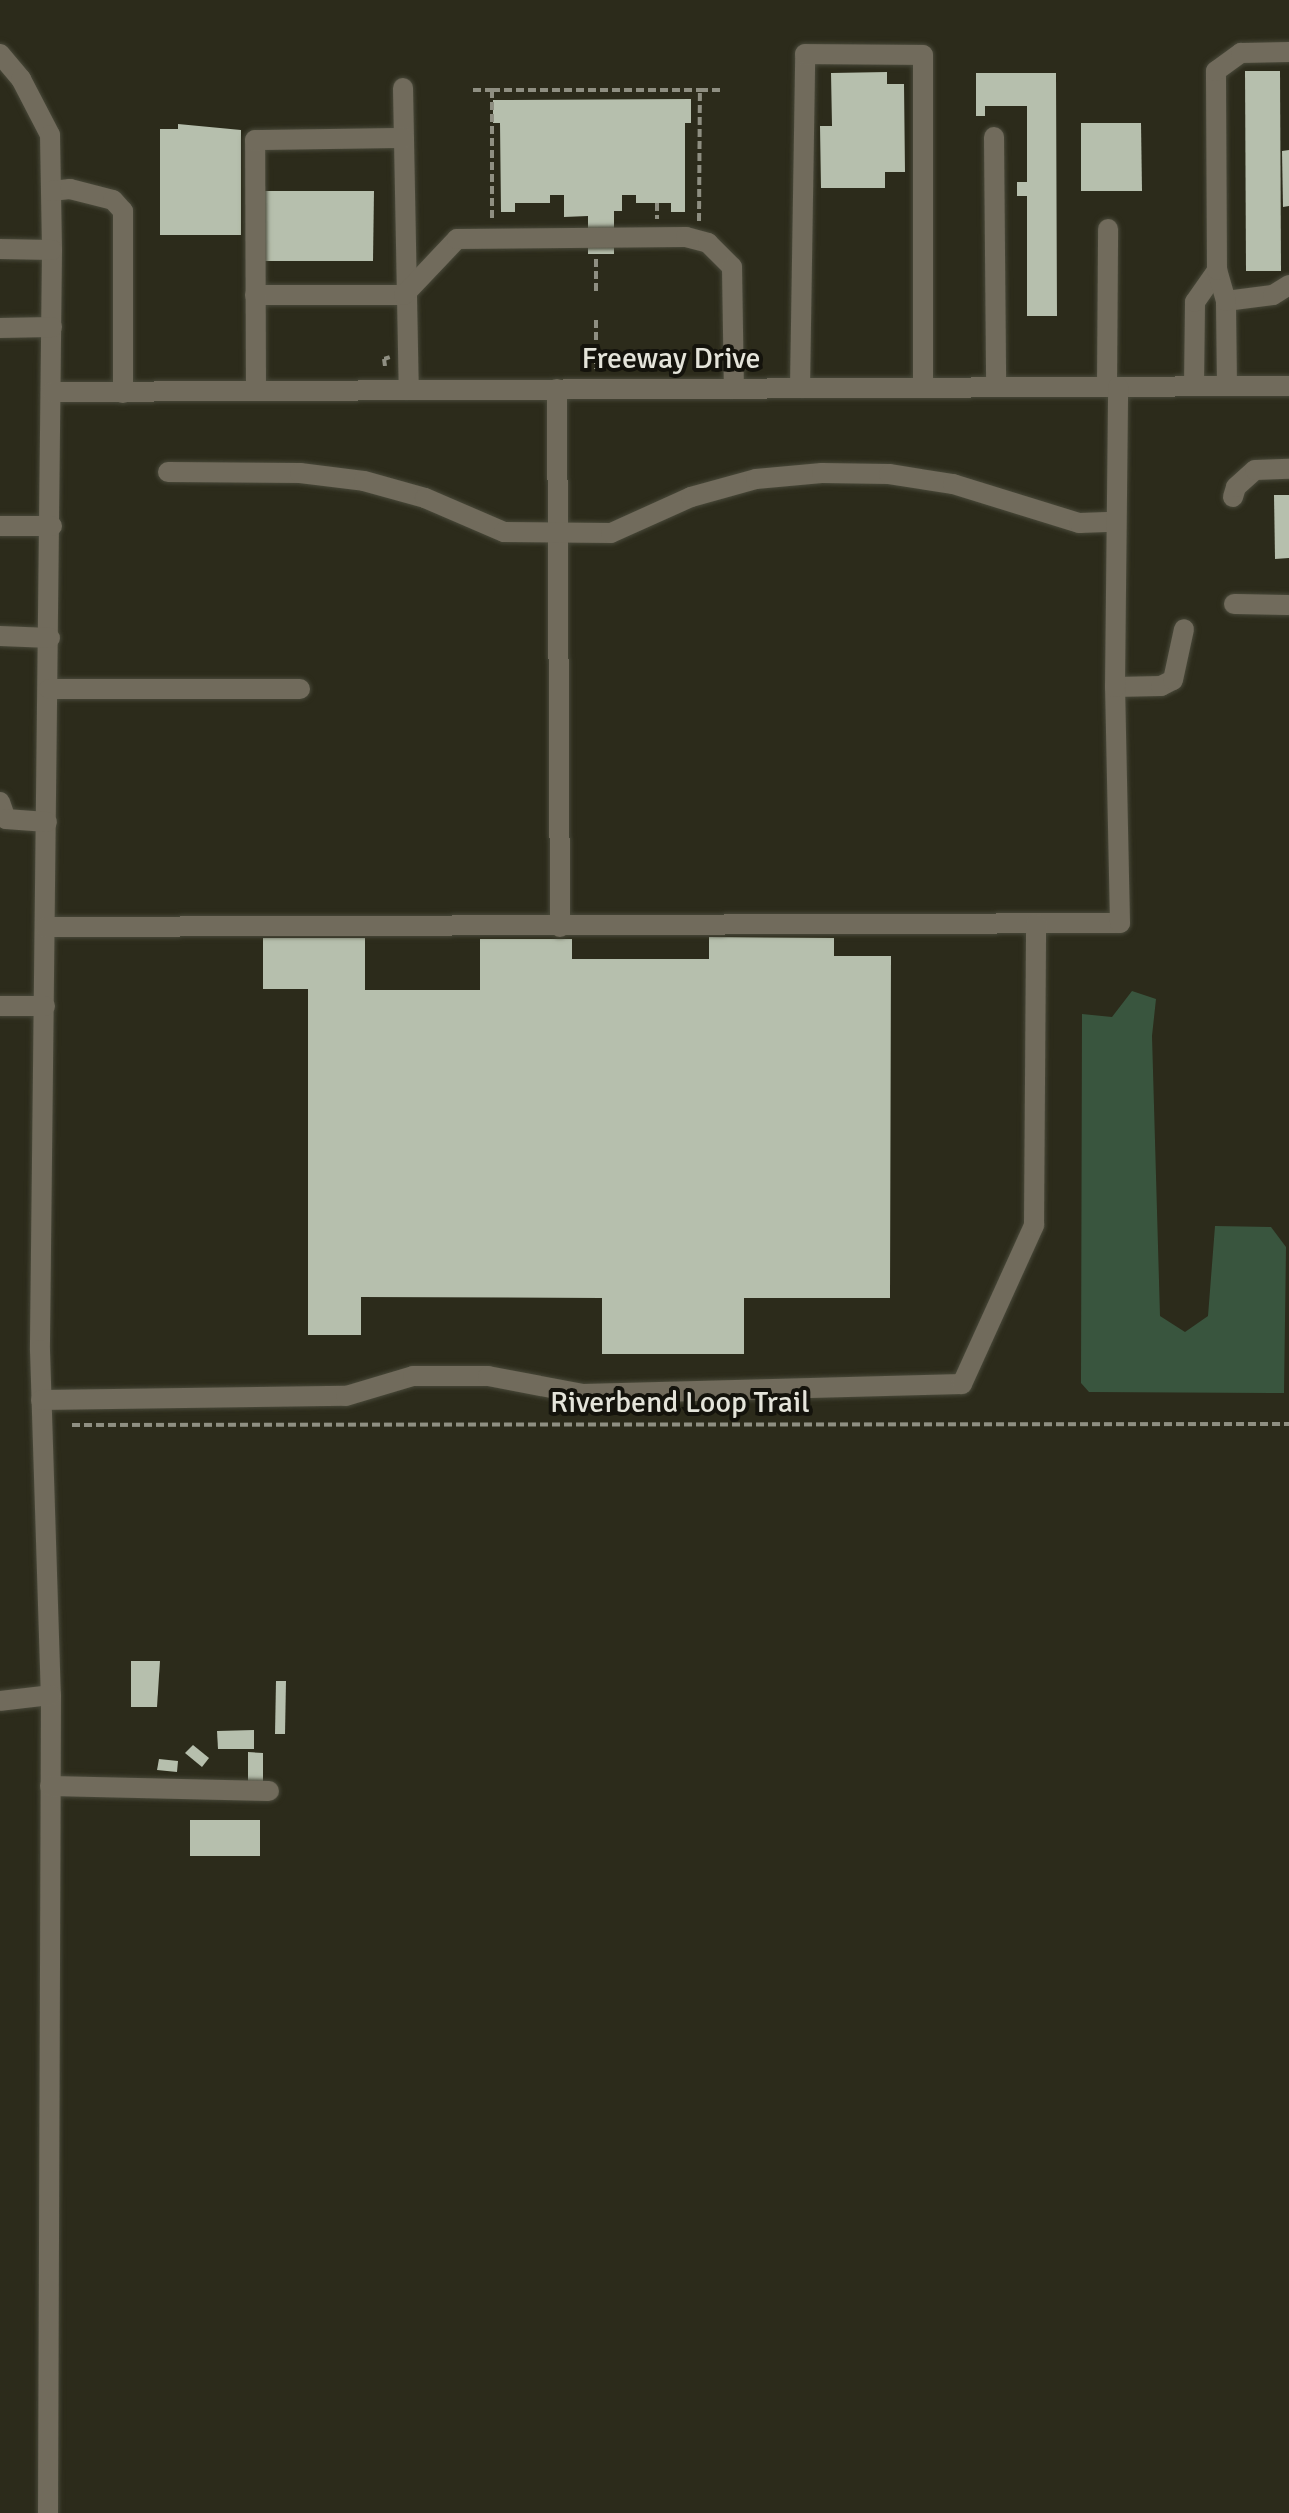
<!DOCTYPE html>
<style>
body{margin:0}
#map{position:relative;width:1289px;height:2513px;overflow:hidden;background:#2c2b1b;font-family:Signika,sans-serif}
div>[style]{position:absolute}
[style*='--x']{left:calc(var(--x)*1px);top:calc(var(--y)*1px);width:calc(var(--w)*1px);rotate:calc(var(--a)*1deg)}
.water>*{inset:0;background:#39553e}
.building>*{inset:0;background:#b6bfad}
.path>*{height:4px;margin-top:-2px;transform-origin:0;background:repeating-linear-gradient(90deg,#8f8f82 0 8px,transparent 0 12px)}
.roads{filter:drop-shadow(0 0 2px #49493a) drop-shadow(0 0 2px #49493a)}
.minor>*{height:20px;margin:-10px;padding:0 10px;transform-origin:10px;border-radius:10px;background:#716b5c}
span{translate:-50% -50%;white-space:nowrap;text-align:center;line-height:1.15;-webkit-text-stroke:8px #14130c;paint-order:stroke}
.street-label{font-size:30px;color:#e4e4da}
</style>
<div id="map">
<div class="water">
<div style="clip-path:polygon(1132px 991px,1156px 999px,1152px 1036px,1160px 1316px,1185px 1332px,1208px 1316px,1215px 1226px,1271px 1227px,1286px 1247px,1284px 1393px,1089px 1392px,1081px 1383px,1082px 1014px,1112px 1017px)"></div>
</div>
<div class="building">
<div style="clip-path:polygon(1245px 71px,1280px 71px,1281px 271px,1246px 271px)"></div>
<div style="clip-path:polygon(887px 72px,887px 84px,904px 84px,905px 172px,885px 172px,885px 188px,821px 188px,820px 126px,832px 126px,831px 73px)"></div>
<div style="clip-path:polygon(976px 73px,1056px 73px,1057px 316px,1027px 316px,1027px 196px,1017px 196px,1017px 182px,1027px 182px,1027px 106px,985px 106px,985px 116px,976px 116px)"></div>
<div style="clip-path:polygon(691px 99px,691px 123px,685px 123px,685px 212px,671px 212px,671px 203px,636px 203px,636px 195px,622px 195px,622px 211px,614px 211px,614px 254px,588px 254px,588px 216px,564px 217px,564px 195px,550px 195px,550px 203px,515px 203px,515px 212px,501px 212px,500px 123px,493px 123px,493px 100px)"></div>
<div style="clip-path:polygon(1081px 123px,1141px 123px,1142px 191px,1081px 191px)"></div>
<div style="clip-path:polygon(178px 124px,241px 130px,241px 235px,160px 235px,160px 129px,178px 129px)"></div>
<div style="clip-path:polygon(1289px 150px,1289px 206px,1283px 207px,1282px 151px)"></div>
<div style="clip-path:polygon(262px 191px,374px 191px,373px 261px,262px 261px)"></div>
<div style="clip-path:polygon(1274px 495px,1289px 495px,1289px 558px,1275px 559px)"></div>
<div style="clip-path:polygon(709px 937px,834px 938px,834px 956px,891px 956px,890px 1298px,744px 1298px,744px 1354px,602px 1354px,602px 1298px,361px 1297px,361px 1335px,308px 1335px,308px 989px,263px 989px,263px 938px,365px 938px,365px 990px,480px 990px,480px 939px,572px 939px,572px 959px,709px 959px)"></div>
<div style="clip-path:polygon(131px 1661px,160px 1661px,157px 1707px,131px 1707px)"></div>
<div style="clip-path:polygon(276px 1681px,286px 1681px,285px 1734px,275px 1734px)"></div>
<div style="clip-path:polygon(254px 1730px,254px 1749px,218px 1749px,217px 1731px)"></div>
<div style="clip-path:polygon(193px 1745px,209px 1758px,202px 1767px,185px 1753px)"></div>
<div style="clip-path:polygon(248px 1752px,263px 1753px,263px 1781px,248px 1781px)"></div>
<div style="clip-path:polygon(159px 1759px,178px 1761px,177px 1772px,157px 1770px)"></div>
<div style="clip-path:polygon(190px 1820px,260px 1820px,260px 1856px,190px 1856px)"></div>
</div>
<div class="path">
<div style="--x:473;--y:90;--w:19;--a:0"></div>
<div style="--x:492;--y:90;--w:131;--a:90"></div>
<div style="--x:492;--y:90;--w:208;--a:0"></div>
<div style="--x:657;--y:203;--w:16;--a:90"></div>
<div style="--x:699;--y:221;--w:131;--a:-89.6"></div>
<div style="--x:700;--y:90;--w:20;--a:0"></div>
<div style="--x:596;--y:259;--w:33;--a:90"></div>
<div style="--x:596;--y:320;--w:49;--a:90"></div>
<div style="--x:385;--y:366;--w:7;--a:-98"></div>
<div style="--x:384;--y:359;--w:6;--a:-18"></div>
<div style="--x:72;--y:1425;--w:1217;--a:-0.05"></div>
</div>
<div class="roads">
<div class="minor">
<div style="--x:0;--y:54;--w:33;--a:50"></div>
<div style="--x:21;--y:79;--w:63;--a:62.6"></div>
<div style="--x:50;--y:135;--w:115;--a:89"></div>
<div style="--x:52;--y:250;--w:1100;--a:90.63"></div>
<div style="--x:40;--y:1350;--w:345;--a:88.2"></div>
<div style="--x:51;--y:1695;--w:818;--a:90.21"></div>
<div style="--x:403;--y:88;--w:302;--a:88.9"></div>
<div style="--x:994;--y:137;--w:250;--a:89.5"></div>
<div style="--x:51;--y:191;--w:19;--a:-6"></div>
<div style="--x:70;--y:189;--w:44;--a:14.3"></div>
<div style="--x:113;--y:200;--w:15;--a:48"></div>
<div style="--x:123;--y:211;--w:182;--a:90"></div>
<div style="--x:0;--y:249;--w:52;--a:1.1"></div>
<div style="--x:255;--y:295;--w:149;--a:0"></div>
<div style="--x:404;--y:295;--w:77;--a:-46.6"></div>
<div style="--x:457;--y:239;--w:229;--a:-0.5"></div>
<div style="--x:686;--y:237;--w:23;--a:15"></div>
<div style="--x:708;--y:243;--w:34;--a:45"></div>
<div style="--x:732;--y:267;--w:122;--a:89.1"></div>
<div style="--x:1226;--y:301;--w:47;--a:-7.3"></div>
<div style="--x:1273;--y:295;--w:19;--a:-32"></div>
<div style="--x:0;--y:328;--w:52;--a:-1.1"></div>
<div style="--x:1194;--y:386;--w:84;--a:-89.3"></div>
<div style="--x:1195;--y:302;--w:39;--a:-55"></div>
<div style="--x:1227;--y:386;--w:85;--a:-90.7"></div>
<div style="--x:1226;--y:301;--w:32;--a:-106"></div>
<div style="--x:1217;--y:270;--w:199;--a:-90.3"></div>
<div style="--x:1216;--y:71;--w:31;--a:-36"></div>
<div style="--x:1241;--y:53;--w:48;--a:-1.2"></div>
<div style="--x:1107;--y:387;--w:158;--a:-89.6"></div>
<div style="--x:800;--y:388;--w:334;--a:-89.1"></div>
<div style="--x:805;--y:54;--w:118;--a:0.5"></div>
<div style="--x:923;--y:55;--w:333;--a:90"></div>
<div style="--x:557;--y:389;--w:538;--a:89.68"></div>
<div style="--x:256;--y:391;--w:251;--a:-90.2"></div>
<div style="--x:255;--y:140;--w:149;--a:-0.8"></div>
<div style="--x:52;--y:392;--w:1237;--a:-0.28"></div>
<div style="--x:168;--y:472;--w:132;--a:0.4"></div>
<div style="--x:300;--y:473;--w:64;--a:7.1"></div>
<div style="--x:364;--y:481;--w:63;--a:15.6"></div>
<div style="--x:425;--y:498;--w:86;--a:23.3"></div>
<div style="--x:504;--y:532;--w:107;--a:0.5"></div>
<div style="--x:611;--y:533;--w:88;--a:-24.2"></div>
<div style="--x:691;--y:497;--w:67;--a:-15.5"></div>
<div style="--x:756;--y:479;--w:66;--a:-5.2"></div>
<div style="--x:822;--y:473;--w:67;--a:0.9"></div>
<div style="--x:889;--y:474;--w:65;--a:8.9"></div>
<div style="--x:953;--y:484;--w:132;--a:17.2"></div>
<div style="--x:1079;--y:523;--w:35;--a:-2"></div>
<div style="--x:1233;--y:497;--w:10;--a:-73"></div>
<div style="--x:1236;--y:487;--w:25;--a:-42"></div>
<div style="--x:1255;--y:470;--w:34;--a:-2"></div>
<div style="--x:0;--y:526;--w:52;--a:0"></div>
<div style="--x:1234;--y:604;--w:55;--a:1"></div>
<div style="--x:0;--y:636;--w:50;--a:2.3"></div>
<div style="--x:1115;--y:687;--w:46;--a:-1.2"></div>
<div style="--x:1161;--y:686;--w:13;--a:-27"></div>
<div style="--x:1173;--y:680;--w:52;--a:-77.8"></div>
<div style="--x:49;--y:689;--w:251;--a:0"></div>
<div style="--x:0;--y:802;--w:18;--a:71"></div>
<div style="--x:6;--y:819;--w:41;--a:4.2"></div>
<div style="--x:45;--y:927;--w:1075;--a:-0.21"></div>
<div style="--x:1120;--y:923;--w:236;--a:-91.2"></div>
<div style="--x:1115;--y:687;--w:300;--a:-89.4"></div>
<div style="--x:0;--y:1006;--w:45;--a:0"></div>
<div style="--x:41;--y:1400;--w:305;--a:-0.8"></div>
<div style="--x:346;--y:1396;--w:70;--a:-16.6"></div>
<div style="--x:413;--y:1376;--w:75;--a:0"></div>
<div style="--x:488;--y:1376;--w:97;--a:10.7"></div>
<div style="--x:583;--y:1394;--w:379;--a:-1.5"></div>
<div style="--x:962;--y:1384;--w:175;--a:-65.6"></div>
<div style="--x:1034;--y:1225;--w:301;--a:-89.6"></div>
<div style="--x:0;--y:1701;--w:51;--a:-6.7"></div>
<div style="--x:50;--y:1786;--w:219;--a:1.3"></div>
</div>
</div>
<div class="street-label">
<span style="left:671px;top:359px">Freeway Drive</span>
<span style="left:680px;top:1403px">Riverbend Loop Trail</span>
</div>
</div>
